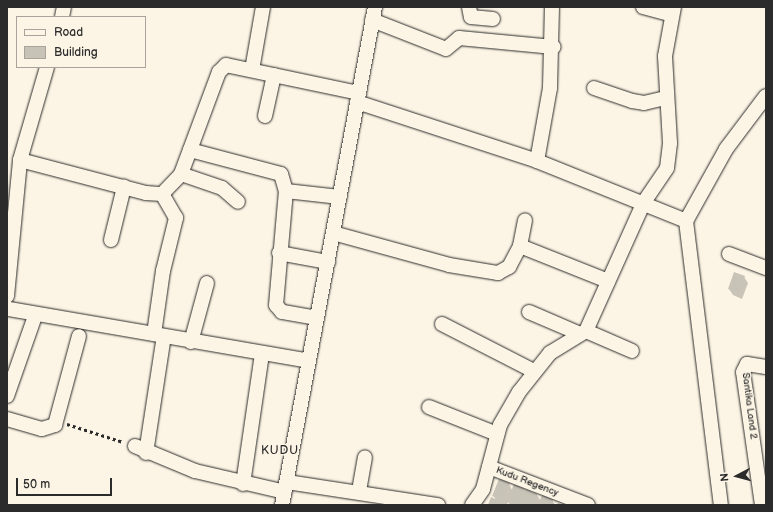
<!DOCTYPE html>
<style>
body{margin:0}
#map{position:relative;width:773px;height:512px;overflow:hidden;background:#fcf5e5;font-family:"Balsamiq Sans",sans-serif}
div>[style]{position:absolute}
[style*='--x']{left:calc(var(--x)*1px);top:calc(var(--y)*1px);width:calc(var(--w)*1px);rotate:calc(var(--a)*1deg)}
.shadow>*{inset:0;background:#0003}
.building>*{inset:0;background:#c8c3b7}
.path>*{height:2.5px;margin-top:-1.25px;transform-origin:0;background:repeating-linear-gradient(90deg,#2b2b2b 0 3px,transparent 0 6px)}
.roads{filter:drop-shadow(0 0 1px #2b2b2b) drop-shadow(0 0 1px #2b2b2b)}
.minor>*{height:14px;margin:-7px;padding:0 7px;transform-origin:7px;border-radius:7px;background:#fcf5e5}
span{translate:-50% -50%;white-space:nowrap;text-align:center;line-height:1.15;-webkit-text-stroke:3px #fcf5e5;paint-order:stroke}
.street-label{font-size:10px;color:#2b2b2b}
.quarter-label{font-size:12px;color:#2b2b2b;letter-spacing:1px}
.frame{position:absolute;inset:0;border:8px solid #2b2b2b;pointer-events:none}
.legend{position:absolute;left:16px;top:16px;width:130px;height:52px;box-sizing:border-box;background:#fcf5e5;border:1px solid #a8a49b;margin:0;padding:5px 7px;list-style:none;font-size:12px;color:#2b2b2b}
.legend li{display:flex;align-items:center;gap:8px;height:20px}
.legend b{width:20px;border:1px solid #a8a49b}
.north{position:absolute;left:717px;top:456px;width:40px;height:40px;-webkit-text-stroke:3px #fcf5e5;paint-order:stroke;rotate:264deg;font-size:11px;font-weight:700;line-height:16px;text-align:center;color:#2b2b2b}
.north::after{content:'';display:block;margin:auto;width:14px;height:18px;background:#2b2b2b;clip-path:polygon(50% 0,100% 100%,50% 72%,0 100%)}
.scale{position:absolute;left:16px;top:478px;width:96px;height:18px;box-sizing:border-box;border:2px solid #2b2b2b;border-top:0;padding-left:5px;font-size:12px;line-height:14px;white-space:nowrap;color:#2b2b2b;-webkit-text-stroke:3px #fcf5e5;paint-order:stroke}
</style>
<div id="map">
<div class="shadow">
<div style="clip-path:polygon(744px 277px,748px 283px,742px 299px,733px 295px,729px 289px)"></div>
<div style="clip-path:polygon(509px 484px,512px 490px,524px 490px,537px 495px,541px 501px,552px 500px,555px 505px,510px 505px,508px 502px,507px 505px,489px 505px,496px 500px,493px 495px)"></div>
<div style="clip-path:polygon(558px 503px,564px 505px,557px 505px)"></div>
</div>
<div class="building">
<div style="clip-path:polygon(734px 272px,745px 276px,739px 293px,728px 289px)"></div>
<div style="clip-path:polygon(499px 479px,510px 483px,503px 500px,492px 496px)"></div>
<div style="clip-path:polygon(514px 484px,525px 489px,518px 505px,507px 501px)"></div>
<div style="clip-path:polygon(526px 489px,537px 494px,533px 505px,520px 505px)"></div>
<div style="clip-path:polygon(542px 495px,553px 499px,551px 505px,538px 505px)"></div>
<div style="clip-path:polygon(491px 497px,502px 502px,501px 505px,488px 505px)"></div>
</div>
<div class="path">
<div style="--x:67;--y:424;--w:59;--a:17.8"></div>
</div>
<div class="roads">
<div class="minor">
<div style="--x:469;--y:7;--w:10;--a:79"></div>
<div style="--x:471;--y:17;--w:22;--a:5"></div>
<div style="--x:643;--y:7;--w:30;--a:15"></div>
<div style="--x:62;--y:17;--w:10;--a:-79"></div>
<div style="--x:372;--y:20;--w:79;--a:21.4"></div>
<div style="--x:446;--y:49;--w:17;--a:-40"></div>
<div style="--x:459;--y:38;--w:95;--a:5.4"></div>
<div style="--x:252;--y:70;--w:64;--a:-80.1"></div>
<div style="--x:594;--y:88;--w:40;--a:18.9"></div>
<div style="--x:632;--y:101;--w:12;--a:9"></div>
<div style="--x:644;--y:103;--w:22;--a:-13"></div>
<div style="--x:357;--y:102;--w:189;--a:18.1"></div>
<div style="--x:537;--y:161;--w:161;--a:21.9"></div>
<div style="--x:686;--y:221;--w:286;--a:83"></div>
<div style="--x:265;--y:116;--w:42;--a:-77.6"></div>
<div style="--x:190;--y:150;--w:94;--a:14.8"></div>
<div style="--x:281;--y:174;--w:18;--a:74"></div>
<div style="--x:20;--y:160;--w:97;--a:-73.8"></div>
<div style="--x:537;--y:161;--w:74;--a:-79.9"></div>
<div style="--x:550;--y:88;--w:81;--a:-88.6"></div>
<div style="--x:181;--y:174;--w:43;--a:18.9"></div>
<div style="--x:222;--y:188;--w:21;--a:41"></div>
<div style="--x:686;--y:221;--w:82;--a:-60.9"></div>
<div style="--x:726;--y:149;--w:66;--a:-53"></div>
<div style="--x:333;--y:233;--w:120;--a:15.4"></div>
<div style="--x:449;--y:265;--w:50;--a:9.3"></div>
<div style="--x:498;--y:273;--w:13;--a:-29"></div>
<div style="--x:509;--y:267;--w:24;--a:-62"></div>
<div style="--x:520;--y:246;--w:95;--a:21.7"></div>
<div style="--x:111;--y:240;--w:55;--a:-76.2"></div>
<div style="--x:520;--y:246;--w:26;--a:-79"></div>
<div style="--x:279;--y:253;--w:50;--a:10.4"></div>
<div style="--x:729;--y:254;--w:40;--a:21"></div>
<div style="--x:7;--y:296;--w:137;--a:-84.5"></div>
<div style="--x:20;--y:160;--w:130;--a:14.7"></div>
<div style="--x:146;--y:193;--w:16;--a:4"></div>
<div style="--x:162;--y:194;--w:28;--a:-46"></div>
<div style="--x:181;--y:174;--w:109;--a:-69.6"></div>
<div style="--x:219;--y:72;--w:10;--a:-45"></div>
<div style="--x:226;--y:65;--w:136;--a:11.9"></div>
<div style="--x:9;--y:309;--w:304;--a:9.8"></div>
<div style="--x:529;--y:312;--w:53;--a:23.2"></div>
<div style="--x:317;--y:318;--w:36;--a:-170"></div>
<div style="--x:282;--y:312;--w:9;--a:-131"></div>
<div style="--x:276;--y:305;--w:114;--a:-85"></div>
<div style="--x:286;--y:191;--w:54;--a:6.3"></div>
<div style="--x:442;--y:324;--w:103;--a:27.1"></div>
<div style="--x:586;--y:331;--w:50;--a:23.5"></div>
<div style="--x:154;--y:334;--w:64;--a:-81.9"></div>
<div style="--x:163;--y:271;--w:55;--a:-76.2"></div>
<div style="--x:176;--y:218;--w:28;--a:-120"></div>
<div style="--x:191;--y:342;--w:61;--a:-74.8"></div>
<div style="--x:7;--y:396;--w:85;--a:-70.7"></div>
<div style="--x:429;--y:407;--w:73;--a:21.7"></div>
<div style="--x:7;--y:419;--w:36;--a:16"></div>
<div style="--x:42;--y:429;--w:14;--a:-17"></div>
<div style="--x:55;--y:425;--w:92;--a:-74.9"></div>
<div style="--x:135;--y:446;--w:65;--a:22.6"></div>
<div style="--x:195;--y:471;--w:92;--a:13.1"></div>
<div style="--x:146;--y:453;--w:118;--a:-81.3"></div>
<div style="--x:489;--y:467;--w:106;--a:21"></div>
<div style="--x:287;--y:482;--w:153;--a:8.7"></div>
<div style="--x:243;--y:484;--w:131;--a:-81.7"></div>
<div style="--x:359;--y:491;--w:34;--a:-80"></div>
<div style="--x:282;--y:505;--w:507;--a:-79.42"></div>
<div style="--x:472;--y:505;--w:19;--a:-55"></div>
<div style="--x:483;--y:489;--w:66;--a:-75.1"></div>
<div style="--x:500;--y:425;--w:38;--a:-60"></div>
<div style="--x:519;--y:392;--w:50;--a:-51.5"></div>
<div style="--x:550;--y:353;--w:42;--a:-31.4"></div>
<div style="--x:586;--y:331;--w:141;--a:-65.8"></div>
<div style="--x:644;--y:202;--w:41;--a:-55.9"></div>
<div style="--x:667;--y:168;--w:25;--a:-83"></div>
<div style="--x:670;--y:143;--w:87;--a:-93.3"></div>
<div style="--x:665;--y:56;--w:50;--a:-79.6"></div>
<div style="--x:762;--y:505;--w:134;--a:-98.1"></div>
<div style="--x:743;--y:372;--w:9;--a:-63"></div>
<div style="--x:747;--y:364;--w:19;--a:9"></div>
</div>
</div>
<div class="street-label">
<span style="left:749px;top:406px;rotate:83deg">Santika Land 2</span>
<span style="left:527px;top:482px;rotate:21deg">Kudu Regency</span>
</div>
<div class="quarter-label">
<span style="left:280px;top:451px">KUDU</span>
</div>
<div class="frame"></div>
<ul class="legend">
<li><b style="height:5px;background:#fcf5e5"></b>Road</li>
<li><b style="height:11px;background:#c8c3b7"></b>Building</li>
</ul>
<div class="north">N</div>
<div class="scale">50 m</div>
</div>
